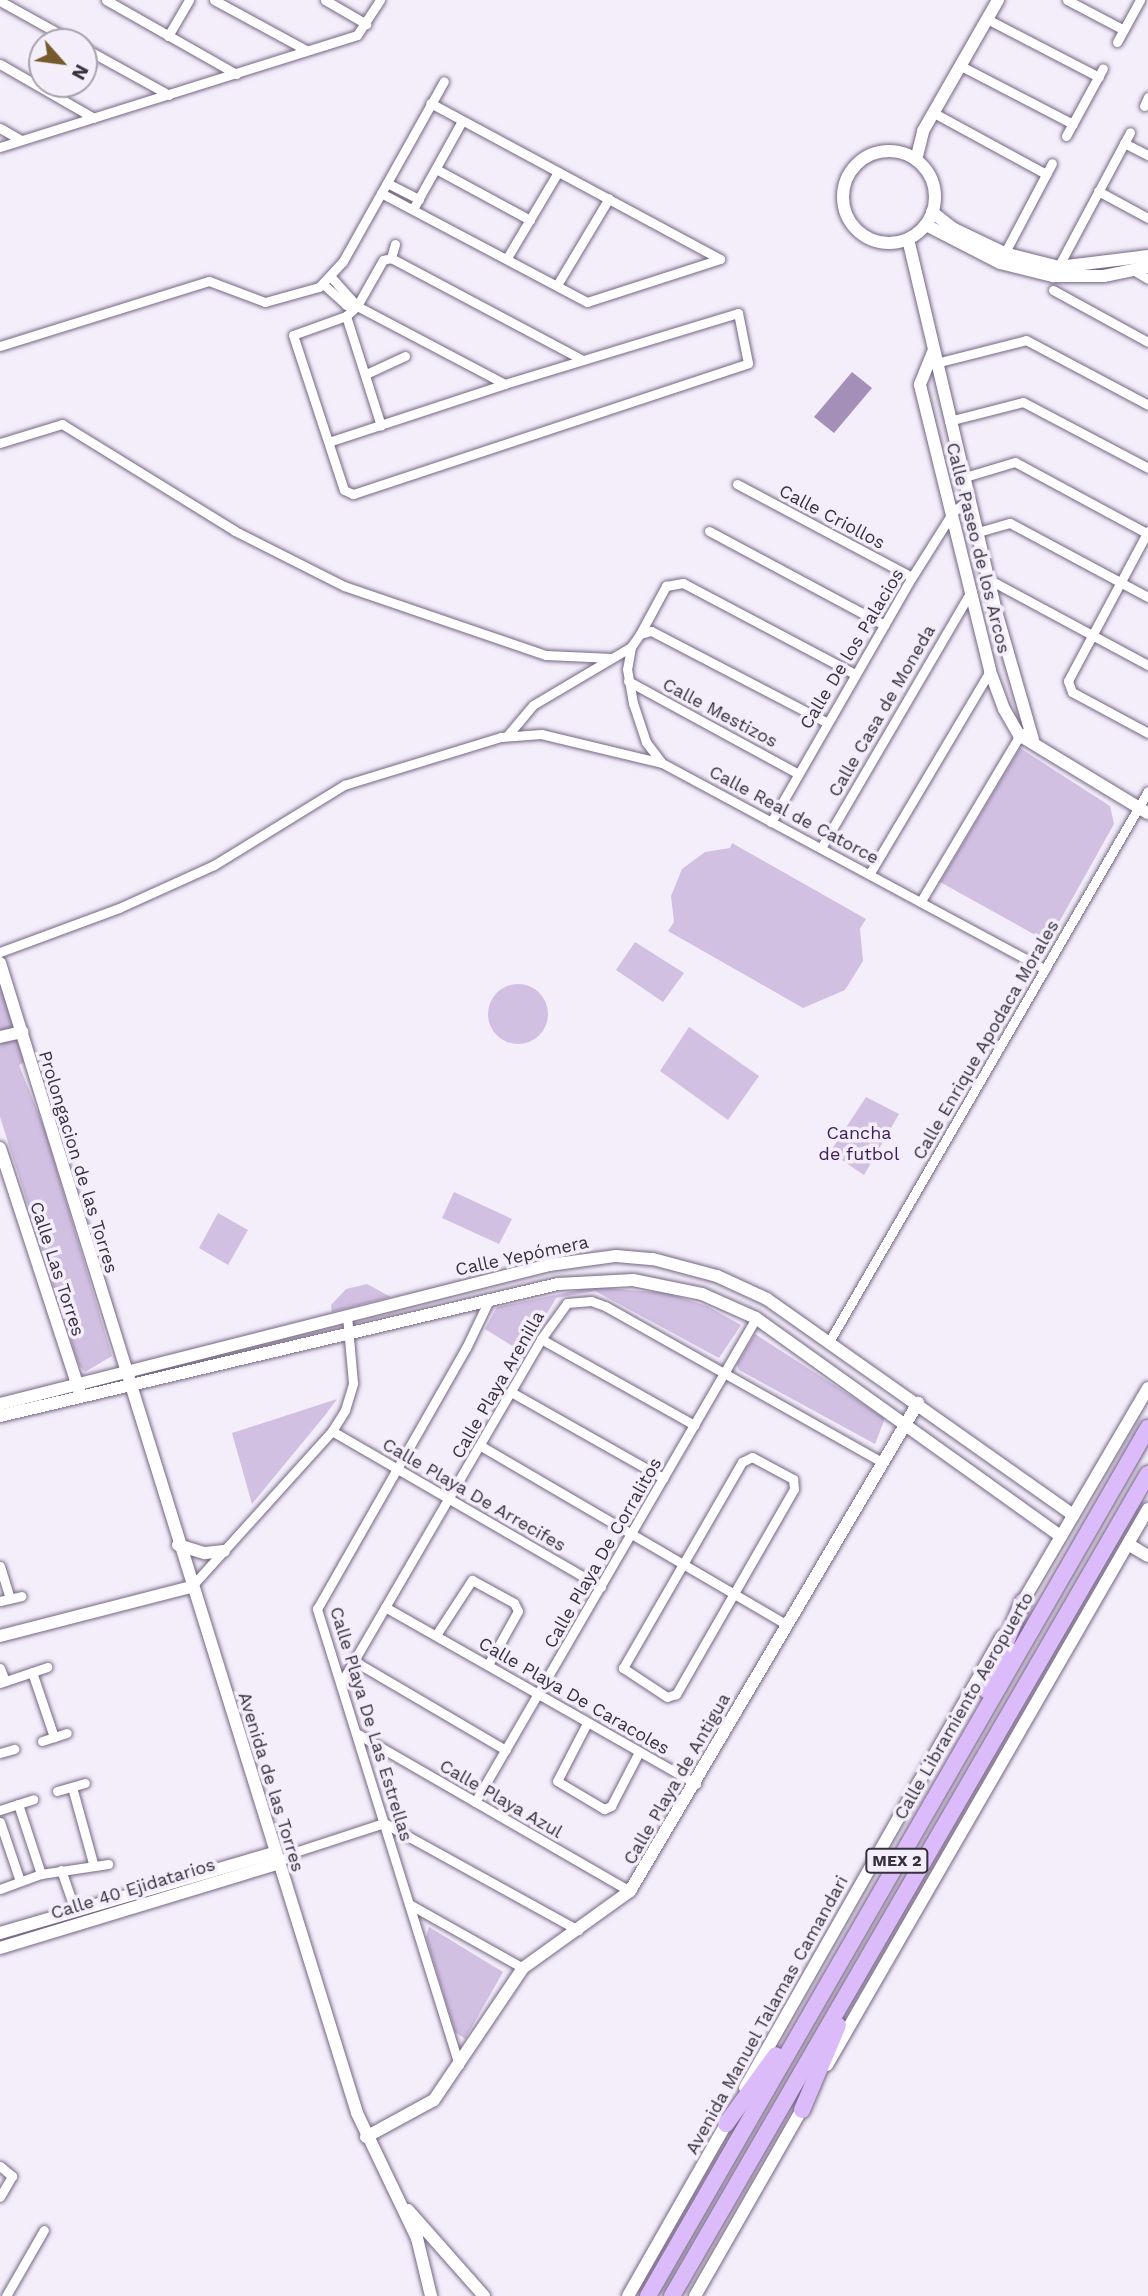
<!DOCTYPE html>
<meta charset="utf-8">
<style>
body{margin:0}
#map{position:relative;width:1148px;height:2296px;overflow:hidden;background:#f4eefb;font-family:"Work Sans",sans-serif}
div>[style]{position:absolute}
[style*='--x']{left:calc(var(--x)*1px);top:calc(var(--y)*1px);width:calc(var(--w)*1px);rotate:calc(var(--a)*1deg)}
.green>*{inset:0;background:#d1c0e2}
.round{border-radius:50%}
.water>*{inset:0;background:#a48fb9}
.roads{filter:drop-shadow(0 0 2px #756683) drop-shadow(0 0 2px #756683)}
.street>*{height:9px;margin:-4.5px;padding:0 4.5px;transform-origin:4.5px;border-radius:4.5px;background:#fff}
.secondary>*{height:12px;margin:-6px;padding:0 6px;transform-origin:6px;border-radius:6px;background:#fff}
.secondary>.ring{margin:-6px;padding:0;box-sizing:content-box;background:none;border:12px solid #fff;border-radius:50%}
.highway>*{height:16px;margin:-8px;padding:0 8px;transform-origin:8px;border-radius:8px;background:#dbbbfa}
span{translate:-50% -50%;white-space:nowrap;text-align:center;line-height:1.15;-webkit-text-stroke:7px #f4eefb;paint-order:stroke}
.shield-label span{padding:2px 5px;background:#f4eefb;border:2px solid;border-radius:5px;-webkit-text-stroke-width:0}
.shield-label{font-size:16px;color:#37313e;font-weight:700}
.street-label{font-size:18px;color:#37313e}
.park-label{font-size:18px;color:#3c1f54}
.north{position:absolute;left:28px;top:28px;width:70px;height:70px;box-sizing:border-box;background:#f4eefb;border:2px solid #a8a2af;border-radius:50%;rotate:118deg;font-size:19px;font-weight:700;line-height:28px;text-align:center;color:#37313e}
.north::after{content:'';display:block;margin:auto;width:24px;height:32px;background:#745a2c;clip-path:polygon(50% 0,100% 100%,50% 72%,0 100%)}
</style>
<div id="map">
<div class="green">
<div style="clip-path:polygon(1020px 748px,1110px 806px,1114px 824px,1048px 942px,940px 882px)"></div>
<div style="clip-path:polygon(732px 843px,866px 919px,860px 929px,863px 961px,845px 990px,803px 1008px,668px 931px,674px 922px,671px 896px,682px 869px,705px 852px,730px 848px)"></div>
<div style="clip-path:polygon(635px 942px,684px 973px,663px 1002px,616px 970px)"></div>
<div style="clip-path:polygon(0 966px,25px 1062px,19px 1065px,45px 1130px,112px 1356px,85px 1372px,79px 1365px,0 1117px)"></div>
<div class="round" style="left:488px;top:984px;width:60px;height:60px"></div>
<div style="clip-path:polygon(689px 1027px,759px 1076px,728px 1120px,660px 1071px)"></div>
<div style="clip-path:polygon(866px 1097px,899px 1114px,864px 1175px,830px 1152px)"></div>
<div style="clip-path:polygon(454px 1192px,512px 1219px,499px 1244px,442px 1218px)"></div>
<div style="clip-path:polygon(218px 1213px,248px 1230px,228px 1265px,199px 1248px)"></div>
<div style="clip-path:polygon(367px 1284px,391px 1297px,332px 1312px,331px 1305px,346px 1289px)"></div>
<div style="clip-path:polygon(593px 1287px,666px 1293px,707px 1306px,741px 1325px,719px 1358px,595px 1291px,556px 1298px,524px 1353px,485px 1329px,497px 1307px)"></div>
<div style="clip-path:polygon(755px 1334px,885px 1418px,875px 1444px,739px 1370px,737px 1364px)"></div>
<div style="clip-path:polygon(337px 1399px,326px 1414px,252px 1504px,232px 1433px)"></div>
<div style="clip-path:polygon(429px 1927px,503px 1972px,465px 2039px,455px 2032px,426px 1937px)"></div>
</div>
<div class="water">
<div style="clip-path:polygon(852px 372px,872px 388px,834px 433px,814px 417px)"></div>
</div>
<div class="roads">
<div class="street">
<div style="--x:106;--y:0;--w:150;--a:29.6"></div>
<div style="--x:214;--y:0;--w:105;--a:28.5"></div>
<div style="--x:325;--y:0;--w:48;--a:30.3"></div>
<div style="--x:1067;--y:0;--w:64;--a:27.8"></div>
<div style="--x:0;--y:1;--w:85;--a:29"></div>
<div style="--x:987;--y:19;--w:126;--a:27.4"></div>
<div style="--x:168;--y:36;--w:42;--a:-59.7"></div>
<div style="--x:1117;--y:42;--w:48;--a:-61.3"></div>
<div style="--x:84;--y:48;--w:97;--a:28.9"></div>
<div style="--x:0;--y:64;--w:108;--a:29.9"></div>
<div style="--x:961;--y:66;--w:126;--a:27.4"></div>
<div style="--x:1144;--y:106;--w:10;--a:-66"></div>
<div style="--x:934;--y:113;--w:128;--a:28.6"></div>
<div style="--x:0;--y:128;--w:24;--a:30"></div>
<div style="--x:1066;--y:136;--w:77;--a:-61.4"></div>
<div style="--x:1124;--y:143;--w:27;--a:27"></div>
<div style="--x:0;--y:147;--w:374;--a:-17.4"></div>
<div style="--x:357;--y:35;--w:42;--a:-56.7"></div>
<div style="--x:436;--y:169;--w:107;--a:28.5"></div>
<div style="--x:387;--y:183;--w:36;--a:27"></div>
<div style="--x:1098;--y:191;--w:57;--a:28.4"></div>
<div style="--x:381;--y:193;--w:233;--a:27.9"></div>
<div style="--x:587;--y:302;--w:140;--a:-17.9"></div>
<div style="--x:720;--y:259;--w:329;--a:-151.7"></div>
<div style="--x:413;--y:209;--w:101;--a:-60.9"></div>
<div style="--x:395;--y:244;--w:15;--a:106"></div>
<div style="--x:391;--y:258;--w:8;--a:166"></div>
<div style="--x:383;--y:260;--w:53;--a:119.5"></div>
<div style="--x:357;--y:306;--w:15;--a:138"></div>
<div style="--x:346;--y:316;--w:56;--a:160.3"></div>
<div style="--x:293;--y:335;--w:163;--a:71.8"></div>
<div style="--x:344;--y:490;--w:10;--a:24"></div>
<div style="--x:353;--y:494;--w:416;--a:-18.3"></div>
<div style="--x:748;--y:363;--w:51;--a:-101.3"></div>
<div style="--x:738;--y:313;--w:244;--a:163.1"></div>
<div style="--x:391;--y:258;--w:217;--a:28"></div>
<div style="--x:507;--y:258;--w:100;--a:-59.3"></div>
<div style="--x:1002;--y:258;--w:107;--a:-62.2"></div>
<div style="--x:1057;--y:269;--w:155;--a:-61.9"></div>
<div style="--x:1133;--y:270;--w:17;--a:31"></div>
<div style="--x:331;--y:277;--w:39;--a:48"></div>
<div style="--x:323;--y:284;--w:31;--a:42"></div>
<div style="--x:346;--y:305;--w:11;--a:5"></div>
<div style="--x:357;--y:306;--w:167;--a:27.8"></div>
<div style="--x:505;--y:384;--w:185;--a:161.8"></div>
<div style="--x:557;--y:285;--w:101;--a:-59.1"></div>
<div style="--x:1053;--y:290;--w:108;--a:28.7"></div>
<div style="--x:346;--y:316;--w:115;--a:72.3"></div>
<div style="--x:0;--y:346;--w:219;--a:-17.3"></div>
<div style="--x:209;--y:281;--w:60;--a:20.6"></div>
<div style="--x:265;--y:302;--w:56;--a:-15.5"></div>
<div style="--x:319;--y:287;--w:35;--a:-47"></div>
<div style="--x:343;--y:261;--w:206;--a:-60.7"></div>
<div style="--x:932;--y:364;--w:97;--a:-14.3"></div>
<div style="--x:1026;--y:340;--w:138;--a:28"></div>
<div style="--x:366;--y:374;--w:43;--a:-24.8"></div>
<div style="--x:949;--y:421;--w:76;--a:-14.4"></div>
<div style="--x:1023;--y:402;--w:141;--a:27.8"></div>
<div style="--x:0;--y:443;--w:65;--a:-17"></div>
<div style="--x:62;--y:424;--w:203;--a:31.7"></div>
<div style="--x:235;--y:531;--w:122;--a:26.8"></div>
<div style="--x:344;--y:586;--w:213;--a:18.9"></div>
<div style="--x:546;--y:655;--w:66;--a:2.6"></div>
<div style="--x:965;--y:477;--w:52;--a:-16.7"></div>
<div style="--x:1015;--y:462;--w:151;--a:28.4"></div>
<div style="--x:737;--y:484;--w:198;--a:28"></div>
<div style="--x:709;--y:531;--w:199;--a:28.2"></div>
<div style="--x:1148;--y:531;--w:170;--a:118.1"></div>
<div style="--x:1068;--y:681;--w:12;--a:70"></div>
<div style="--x:1072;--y:692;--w:86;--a:28.3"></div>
<div style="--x:978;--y:532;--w:33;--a:-16"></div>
<div style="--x:1010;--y:523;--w:157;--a:28.2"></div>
<div style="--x:988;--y:579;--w:182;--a:28.3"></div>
<div style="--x:640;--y:634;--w:55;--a:-61.6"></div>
<div style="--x:666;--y:586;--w:17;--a:-10"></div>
<div style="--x:683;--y:583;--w:195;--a:27.9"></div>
<div style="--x:628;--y:681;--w:192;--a:28.6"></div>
<div style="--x:826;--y:722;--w:197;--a:-152.5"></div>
<div style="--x:651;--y:631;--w:11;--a:165"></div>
<div style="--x:640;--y:634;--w:16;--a:125"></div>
<div style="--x:631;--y:647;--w:22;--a:100"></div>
<div style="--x:627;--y:669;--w:35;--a:80"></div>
<div style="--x:633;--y:703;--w:41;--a:71.6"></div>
<div style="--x:646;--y:742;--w:26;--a:53"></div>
<div style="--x:662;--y:763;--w:435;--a:28.3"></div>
<div style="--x:507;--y:736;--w:40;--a:-50"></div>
<div style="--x:533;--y:705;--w:114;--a:-30.6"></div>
<div style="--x:771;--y:822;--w:283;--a:-60.1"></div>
<div style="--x:912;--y:577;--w:77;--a:-57.8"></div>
<div style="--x:953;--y:512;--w:21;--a:-39"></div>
<div style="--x:821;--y:848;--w:298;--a:-59.7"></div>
<div style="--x:870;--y:873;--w:235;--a:-59.3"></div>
<div style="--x:921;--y:901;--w:196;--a:-59.2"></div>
<div style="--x:0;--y:952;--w:127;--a:-20.3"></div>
<div style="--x:119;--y:908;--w:104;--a:-24.4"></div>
<div style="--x:214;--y:865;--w:153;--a:-31.6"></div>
<div style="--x:344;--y:785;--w:164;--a:-17"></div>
<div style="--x:501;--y:737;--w:40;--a:-4.3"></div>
<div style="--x:541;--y:734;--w:124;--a:13.5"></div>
<div style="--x:541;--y:1339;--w:176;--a:29.3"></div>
<div style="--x:830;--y:1340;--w:634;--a:-59.92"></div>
<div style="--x:511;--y:1392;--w:175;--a:29.5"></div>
<div style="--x:332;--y:1431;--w:311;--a:30.1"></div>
<div style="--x:481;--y:1446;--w:355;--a:30.3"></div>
<div style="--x:752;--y:1457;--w:47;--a:28.2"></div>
<div style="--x:793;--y:1479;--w:10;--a:84"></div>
<div style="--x:794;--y:1489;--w:237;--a:119.9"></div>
<div style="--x:676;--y:1694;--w:9;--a:162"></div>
<div style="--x:667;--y:1697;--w:53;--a:-146.6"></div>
<div style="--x:623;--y:1668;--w:238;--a:-60"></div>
<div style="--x:742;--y:1462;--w:11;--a:-27"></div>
<div style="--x:0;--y:1566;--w:34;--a:73"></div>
<div style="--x:191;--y:1587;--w:210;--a:-47.9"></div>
<div style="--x:332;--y:1431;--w:25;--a:-58"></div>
<div style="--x:345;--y:1410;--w:28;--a:-73"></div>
<div style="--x:353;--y:1383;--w:67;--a:-95.1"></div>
<div style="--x:0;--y:1601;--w:22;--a:-13"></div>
<div style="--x:385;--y:1607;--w:358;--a:29.6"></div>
<div style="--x:436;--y:1635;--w:66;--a:-56.8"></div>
<div style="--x:472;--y:1580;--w:48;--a:28.7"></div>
<div style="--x:514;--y:1603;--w:9;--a:63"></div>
<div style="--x:518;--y:1611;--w:62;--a:119.1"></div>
<div style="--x:354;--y:1661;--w:176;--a:30.4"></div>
<div style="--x:0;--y:1668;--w:14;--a:69"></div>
<div style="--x:32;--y:1672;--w:69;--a:71.3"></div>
<div style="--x:0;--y:1683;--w:50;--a:-18.8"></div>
<div style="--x:341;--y:1683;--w:398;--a:-59.8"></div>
<div style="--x:541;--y:1339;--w:44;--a:-54.2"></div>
<div style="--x:567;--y:1303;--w:24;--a:-5"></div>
<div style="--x:591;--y:1301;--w:15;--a:20"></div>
<div style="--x:605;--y:1306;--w:318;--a:29.4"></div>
<div style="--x:587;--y:1723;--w:65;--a:117.3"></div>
<div style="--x:557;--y:1781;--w:55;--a:30.8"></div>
<div style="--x:604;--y:1809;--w:8;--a:-23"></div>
<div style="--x:611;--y:1806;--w:61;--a:-62.6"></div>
<div style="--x:356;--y:1733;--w:316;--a:30"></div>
<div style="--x:42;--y:1741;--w:26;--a:-18"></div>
<div style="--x:0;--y:1753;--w:15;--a:-16"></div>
<div style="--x:72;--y:1787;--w:79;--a:74.6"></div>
<div style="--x:57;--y:1791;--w:29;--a:-16"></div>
<div style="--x:475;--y:1802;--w:560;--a:-59.86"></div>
<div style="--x:18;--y:1804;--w:74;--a:71.8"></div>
<div style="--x:0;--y:1810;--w:35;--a:-18"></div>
<div style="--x:0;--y:1822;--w:62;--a:71.3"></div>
<div style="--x:277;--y:1864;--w:19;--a:-36"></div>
<div style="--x:292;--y:1853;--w:97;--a:-18.1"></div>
<div style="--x:384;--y:1823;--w:222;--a:28.9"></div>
<div style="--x:61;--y:1870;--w:42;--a:70.7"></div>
<div style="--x:0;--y:1889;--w:44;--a:-20.1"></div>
<div style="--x:41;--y:1874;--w:68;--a:-8.5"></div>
<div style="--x:409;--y:1904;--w:131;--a:29.3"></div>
<div style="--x:459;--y:2065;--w:478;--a:-107.3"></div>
<div style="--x:317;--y:1609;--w:301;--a:-60.3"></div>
<div style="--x:466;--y:1348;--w:53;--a:-64.4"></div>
<div style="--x:0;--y:2166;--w:16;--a:40"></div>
<div style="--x:12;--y:2176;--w:24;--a:120"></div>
<div style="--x:6;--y:2296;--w:76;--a:-60.1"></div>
</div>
<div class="secondary">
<div class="ring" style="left:843px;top:151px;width:80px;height:80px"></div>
<div style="--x:916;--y:160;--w:30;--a:-76"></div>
<div style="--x:923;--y:131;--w:151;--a:-60.2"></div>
<div style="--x:932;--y:212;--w:28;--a:38"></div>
<div style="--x:954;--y:229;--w:55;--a:25.6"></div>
<div style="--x:1004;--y:253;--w:57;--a:14.3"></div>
<div style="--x:1059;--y:267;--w:90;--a:-7"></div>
<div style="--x:926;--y:225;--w:83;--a:27.2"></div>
<div style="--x:1000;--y:263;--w:55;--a:13.8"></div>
<div style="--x:1053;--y:276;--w:51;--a:0"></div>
<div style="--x:1104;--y:276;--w:45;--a:-11.6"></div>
<div style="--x:908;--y:239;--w:379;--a:76.7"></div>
<div style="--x:995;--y:608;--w:137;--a:73.9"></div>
<div style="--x:933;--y:352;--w:35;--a:112"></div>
<div style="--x:920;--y:385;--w:294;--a:76.2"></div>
<div style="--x:990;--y:671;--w:40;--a:69.8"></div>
<div style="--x:1004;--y:709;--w:30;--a:60"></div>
<div style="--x:1019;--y:735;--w:151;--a:31.2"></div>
<div style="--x:0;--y:963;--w:1204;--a:72.75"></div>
<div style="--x:357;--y:2113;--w:139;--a:64.4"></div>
<div style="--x:417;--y:2238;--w:60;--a:76.4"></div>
<div style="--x:0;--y:1037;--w:23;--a:-13"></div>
<div style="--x:0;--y:1148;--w:255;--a:71.9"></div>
<div style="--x:0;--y:1404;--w:566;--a:-14.21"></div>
<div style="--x:549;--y:1265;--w:68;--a:-7.7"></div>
<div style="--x:616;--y:1256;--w:37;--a:5"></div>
<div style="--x:653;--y:1259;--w:66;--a:14.9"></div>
<div style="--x:717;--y:1276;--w:55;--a:24.7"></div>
<div style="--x:767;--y:1299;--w:375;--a:35.2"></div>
<div style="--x:0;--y:1416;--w:573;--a:-13.31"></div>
<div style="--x:558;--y:1284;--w:75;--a:-3.1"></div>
<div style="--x:633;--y:1280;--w:70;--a:11.5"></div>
<div style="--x:702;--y:1294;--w:59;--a:24"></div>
<div style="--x:756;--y:1318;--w:375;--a:35.6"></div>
<div style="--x:1128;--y:1544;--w:23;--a:31"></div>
<div style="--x:178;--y:1545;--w:28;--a:17"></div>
<div style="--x:205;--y:1553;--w:19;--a:-6"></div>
<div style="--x:1019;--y:1608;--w:255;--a:-59.6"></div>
<div style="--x:0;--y:1636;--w:197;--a:-14.4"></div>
<div style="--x:0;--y:1933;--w:285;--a:-16.3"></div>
<div style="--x:0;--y:1948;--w:289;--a:-16.9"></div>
<div style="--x:827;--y:2065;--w:642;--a:-60"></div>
<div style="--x:745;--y:2088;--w:520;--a:-60.38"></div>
<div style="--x:366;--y:2137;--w:77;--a:-28.6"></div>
<div style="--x:434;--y:2100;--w:159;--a:-56"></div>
<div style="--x:523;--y:1968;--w:132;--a:-35.7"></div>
<div style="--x:630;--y:1891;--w:567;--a:-59.45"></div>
<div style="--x:408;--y:2210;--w:115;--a:48.5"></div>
<div style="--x:628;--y:2296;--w:206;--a:-60.3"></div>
<div style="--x:695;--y:2296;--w:224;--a:-60.2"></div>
</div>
<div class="highway">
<div style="--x:986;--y:1690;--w:96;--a:-67.4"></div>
<div style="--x:802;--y:2110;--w:92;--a:-67"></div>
<div style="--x:726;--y:2124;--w:85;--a:-54.1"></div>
<div style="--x:648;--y:2296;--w:1002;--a:-60.06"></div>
<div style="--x:672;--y:2296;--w:950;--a:-59.93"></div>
</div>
</div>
<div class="shield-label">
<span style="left:897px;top:1861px">MEX 2</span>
</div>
<div class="street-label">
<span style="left:832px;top:517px;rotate:28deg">Calle Criollos</span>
<span style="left:978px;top:548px;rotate:76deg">Calle Paseo de los Arcos</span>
<span style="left:852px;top:649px;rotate:-59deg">Calle De los Palacios</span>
<span style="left:882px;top:711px;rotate:-60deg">Calle Casa de Moneda</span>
<span style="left:720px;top:713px;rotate:28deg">Calle Mestizos</span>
<span style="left:794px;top:815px;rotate:28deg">Calle Real de Catorce</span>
<span style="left:986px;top:1040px;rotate:-60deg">Calle Enrique Apodaca Morales</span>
<span style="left:78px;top:1162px;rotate:73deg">Prolongacion de las Torres</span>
<span style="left:522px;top:1256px;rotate:-12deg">Calle Yepómera</span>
<span style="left:57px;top:1269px;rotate:72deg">Calle Las Torres</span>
<span style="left:498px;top:1385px;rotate:-60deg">Calle Playa Arenilla</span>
<span style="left:474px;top:1495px;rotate:30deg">Calle Playa De Arrecifes</span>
<span style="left:603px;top:1553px;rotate:-60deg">Calle Playa De Corralitos</span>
<span style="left:574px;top:1696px;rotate:30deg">Calle Playa De Caracoles</span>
<span style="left:964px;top:1706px;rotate:-60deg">Calle Libramiento Aeropuerto</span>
<span style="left:371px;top:1724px;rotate:73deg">Calle Playa De Las Estrellas</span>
<span style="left:677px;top:1779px;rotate:-60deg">Calle Playa de Antigua</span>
<span style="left:271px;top:1782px;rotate:73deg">Avenida de las Torres</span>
<span style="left:501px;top:1799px;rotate:30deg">Calle Playa Azul</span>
<span style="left:133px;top:1889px;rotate:-17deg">Calle 40 Ejidatarios</span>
<span style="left:767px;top:2015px;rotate:-61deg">Avenida Manuel Talamas Camandari</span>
</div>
<div class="park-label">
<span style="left:859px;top:1144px">Cancha<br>de futbol</span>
</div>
<div class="north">N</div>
</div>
